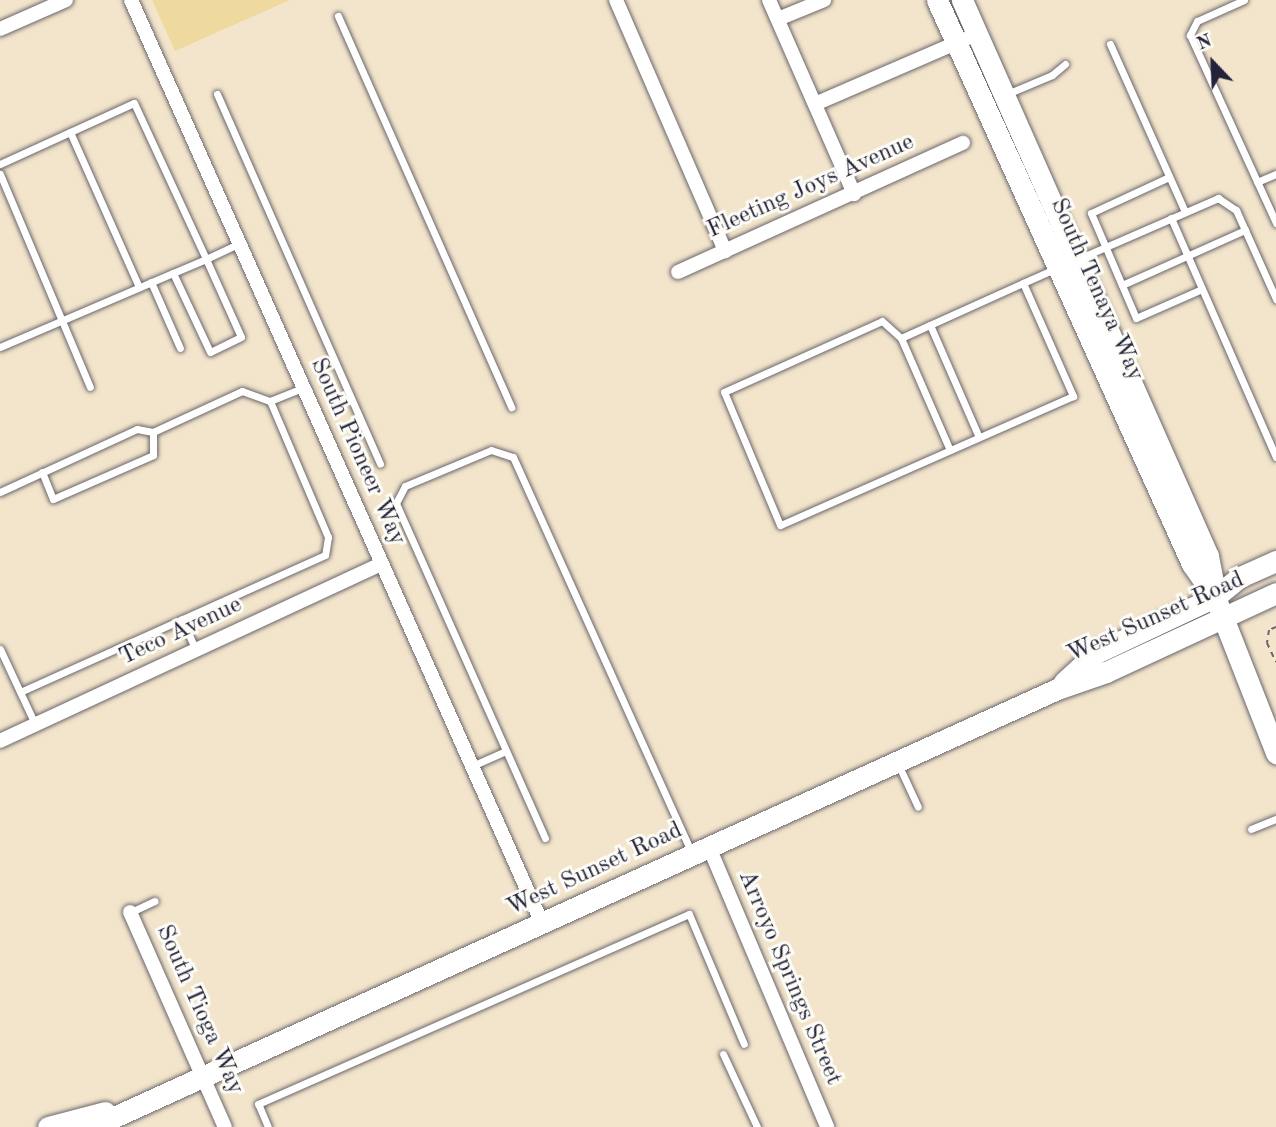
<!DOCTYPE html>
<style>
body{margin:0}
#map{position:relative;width:1276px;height:1127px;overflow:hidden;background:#f2e5cb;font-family:"Old Standard TT",serif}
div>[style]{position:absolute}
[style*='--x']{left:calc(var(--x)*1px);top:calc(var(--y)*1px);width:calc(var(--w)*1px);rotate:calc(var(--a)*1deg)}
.sand>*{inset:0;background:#eeda9e}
.path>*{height:2px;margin-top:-1px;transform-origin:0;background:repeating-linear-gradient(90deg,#6b666d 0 5px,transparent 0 10px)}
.roads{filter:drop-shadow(0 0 2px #6b666d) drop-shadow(0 0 2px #6b666d)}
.lane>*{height:7px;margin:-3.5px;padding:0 3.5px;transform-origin:3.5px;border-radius:3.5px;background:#fff}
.street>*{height:14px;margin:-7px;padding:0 7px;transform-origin:7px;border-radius:7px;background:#fff}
.secondary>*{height:21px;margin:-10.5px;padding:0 10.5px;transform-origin:10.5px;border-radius:10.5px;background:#fff}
span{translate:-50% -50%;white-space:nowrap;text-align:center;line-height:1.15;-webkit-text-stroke:6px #fdfcf7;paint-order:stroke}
.street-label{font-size:24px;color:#22223b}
.north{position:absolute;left:1178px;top:28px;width:70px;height:70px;-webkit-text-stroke:5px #fdfcf7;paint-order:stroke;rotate:337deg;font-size:19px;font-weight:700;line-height:28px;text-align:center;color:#22223b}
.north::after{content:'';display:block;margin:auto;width:24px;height:32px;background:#22223b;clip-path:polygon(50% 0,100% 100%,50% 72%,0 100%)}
</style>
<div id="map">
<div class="sand">
<div style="clip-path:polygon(152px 0,290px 0,175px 51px)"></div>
</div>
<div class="path">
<div style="--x:1276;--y:627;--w:8;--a:157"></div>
<div style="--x:1269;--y:630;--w:13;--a:99"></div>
<div style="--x:1267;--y:643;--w:21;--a:65"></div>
</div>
<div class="roads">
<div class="lane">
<div style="--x:1244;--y:0;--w:51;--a:155.9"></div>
<div style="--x:1197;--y:21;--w:16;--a:117"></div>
<div style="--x:1190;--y:35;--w:207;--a:65.4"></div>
<div style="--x:338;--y:16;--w:428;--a:66.1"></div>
<div style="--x:1110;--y:44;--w:184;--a:65.9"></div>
<div style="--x:217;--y:94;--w:404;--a:66.2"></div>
<div style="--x:1007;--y:94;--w:49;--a:-22.9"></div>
<div style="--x:1052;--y:75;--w:17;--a:-40"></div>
<div style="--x:70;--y:132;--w:170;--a:66"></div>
<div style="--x:0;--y:164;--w:147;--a:-24.5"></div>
<div style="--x:134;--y:103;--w:172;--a:65.2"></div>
<div style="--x:206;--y:259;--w:38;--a:-25"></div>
<div style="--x:0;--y:174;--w:231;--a:67.1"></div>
<div style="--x:1169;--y:177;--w:86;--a:155.2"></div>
<div style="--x:1091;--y:213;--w:114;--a:66.8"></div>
<div style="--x:1136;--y:318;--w:72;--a:-23.7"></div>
<div style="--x:1257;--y:182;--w:21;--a:-23"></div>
<div style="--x:1171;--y:218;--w:261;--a:66.3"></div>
<div style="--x:1078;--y:259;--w:153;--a:-23.5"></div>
<div style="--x:1218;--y:198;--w:22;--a:34"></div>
<div style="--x:1236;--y:210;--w:98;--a:65.8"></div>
<div style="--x:151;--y:282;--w:72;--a:66.3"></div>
<div style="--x:1023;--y:283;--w:124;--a:66.1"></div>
<div style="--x:1073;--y:396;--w:320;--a:156.2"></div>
<div style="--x:780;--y:525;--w:144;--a:-112.8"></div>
<div style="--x:724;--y:392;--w:173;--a:-24.2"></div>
<div style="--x:882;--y:321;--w:25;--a:42"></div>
<div style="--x:901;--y:338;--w:134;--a:-24.3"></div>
<div style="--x:1023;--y:283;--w:37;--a:-24"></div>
<div style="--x:1122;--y:285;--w:135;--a:-24.1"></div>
<div style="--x:930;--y:325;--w:122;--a:66.4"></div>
<div style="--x:901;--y:338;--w:122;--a:66.4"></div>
<div style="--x:0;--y:347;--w:188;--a:-23.2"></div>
<div style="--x:173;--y:273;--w:36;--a:-23"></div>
<div style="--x:206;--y:259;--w:85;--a:65.8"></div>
<div style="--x:241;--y:337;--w:34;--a:154"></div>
<div style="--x:210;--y:352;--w:87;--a:-115.1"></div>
<div style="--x:270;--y:401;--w:37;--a:-22"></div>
<div style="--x:42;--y:472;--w:29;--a:68"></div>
<div style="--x:53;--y:499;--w:109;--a:-23.7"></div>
<div style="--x:153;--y:455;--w:23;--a:-90"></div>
<div style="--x:0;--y:492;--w:151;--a:-24.7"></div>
<div style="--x:137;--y:429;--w:16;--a:11"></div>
<div style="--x:153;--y:432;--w:98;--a:-24.7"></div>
<div style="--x:242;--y:391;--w:30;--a:20"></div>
<div style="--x:270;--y:401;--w:148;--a:66.9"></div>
<div style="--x:328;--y:537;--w:18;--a:99"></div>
<div style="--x:325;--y:555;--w:334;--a:155.8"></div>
<div style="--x:182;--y:619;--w:34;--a:66"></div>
<div style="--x:0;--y:649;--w:83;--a:65"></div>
<div style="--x:898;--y:764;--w:47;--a:65.1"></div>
<div style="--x:472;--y:766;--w:37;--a:-24"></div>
<div style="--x:1251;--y:829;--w:27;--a:-22"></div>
<div style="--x:545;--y:838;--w:367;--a:-114"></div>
<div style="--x:396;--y:503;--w:19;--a:-62"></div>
<div style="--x:405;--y:486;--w:93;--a:-22.7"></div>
<div style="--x:491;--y:450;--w:23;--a:18"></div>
<div style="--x:513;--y:457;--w:435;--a:65.7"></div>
<div style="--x:131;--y:912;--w:26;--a:-25"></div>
<div style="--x:723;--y:1054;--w:81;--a:65"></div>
<div style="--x:268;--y:1127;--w:25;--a:-113"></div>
<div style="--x:258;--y:1104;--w:471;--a:-23.8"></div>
<div style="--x:689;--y:914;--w:141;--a:67.1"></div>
</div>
<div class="street">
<div style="--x:131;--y:0;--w:1010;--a:66"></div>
<div style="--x:616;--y:0;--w:274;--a:66.5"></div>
<div style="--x:769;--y:0;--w:212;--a:66.3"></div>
<div style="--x:778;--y:19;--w:50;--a:-22.4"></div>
<div style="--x:0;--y:29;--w:72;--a:-23.7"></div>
<div style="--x:815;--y:104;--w:176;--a:-23.4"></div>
<div style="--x:678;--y:272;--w:313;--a:-24.4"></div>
<div style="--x:0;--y:741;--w:420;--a:-24.9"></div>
<div style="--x:709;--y:847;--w:304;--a:67.1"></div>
<div style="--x:130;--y:912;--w:235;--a:66.2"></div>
</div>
<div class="secondary">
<div style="--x:937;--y:0;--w:619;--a:65.67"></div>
<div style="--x:1192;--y:564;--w:40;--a:55.1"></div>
<div style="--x:1215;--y:597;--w:168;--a:68.6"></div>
<div style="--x:962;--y:0;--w:608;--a:66.13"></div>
<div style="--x:1208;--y:556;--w:33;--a:79"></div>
<div style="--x:1064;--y:682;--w:43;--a:-42.2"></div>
<div style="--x:1096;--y:653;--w:132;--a:-25.2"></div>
<div style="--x:1215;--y:597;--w:32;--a:-39"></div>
<div style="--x:1240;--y:577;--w:39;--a:-24"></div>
<div style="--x:48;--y:1127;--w:59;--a:-14.7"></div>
<div style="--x:92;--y:1127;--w:1060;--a:-24.41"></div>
<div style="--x:1057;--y:689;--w:52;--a:-19.1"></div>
<div style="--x:1106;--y:672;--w:187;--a:-24.9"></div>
</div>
</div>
<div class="street-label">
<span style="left:811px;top:187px;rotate:-24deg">Fleeting Joys Avenue</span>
<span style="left:1096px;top:290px;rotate:66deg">South Tenaya Way</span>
<span style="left:357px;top:452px;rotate:66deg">South Pioneer Way</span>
<span style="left:1156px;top:618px;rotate:-24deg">West Sunset Road</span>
<span style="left:181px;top:632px;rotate:-25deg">Teco Avenue</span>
<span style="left:595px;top:870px;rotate:-25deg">West Sunset Road</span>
<span style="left:789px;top:978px;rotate:67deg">Arroyo Springs Street</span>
<span style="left:199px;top:1010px;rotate:66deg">South Tioga Way</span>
</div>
<div class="north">N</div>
</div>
